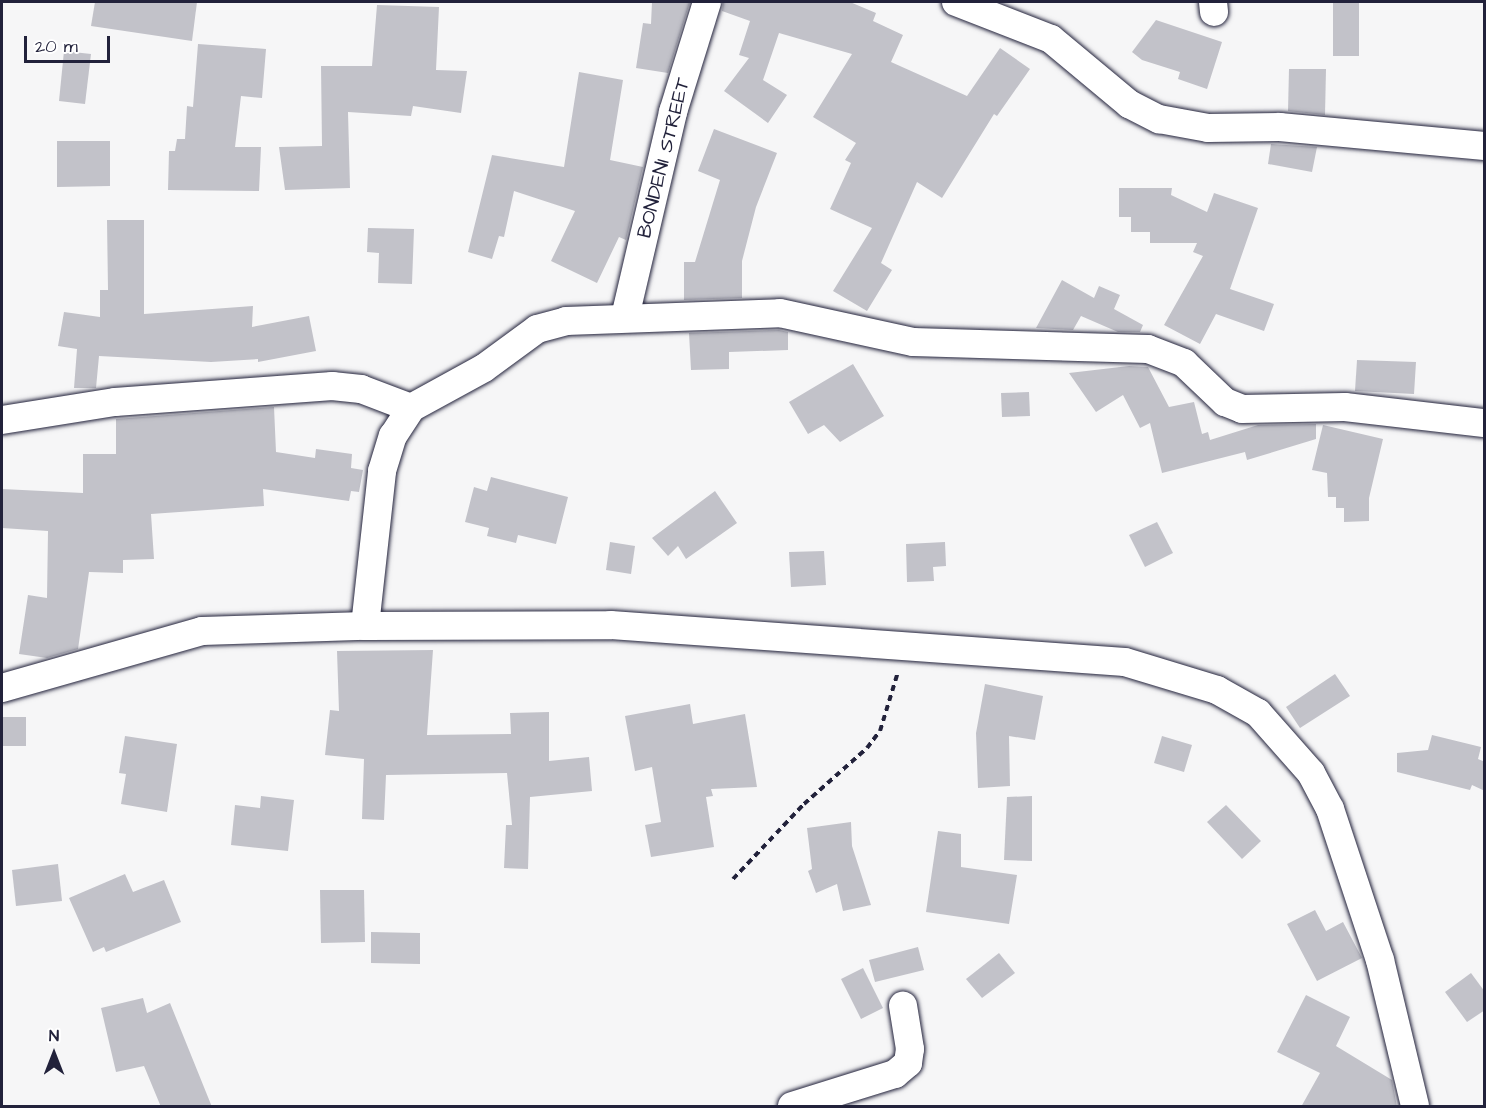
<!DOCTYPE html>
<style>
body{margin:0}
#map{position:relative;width:1486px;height:1108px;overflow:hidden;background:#f6f6f7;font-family:"Architects Daughter",sans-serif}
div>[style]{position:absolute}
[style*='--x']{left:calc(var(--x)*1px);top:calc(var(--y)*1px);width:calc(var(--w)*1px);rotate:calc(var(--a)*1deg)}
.building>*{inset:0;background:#c2c2c9}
.path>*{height:4px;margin-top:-2px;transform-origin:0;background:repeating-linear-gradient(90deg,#22223b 0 6px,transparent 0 10.5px)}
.roads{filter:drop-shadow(0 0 2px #22223b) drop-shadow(0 0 2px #22223b)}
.minor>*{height:28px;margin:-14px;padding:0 14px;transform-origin:14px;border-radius:14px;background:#fff}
span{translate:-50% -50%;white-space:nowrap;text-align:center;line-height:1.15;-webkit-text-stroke:4.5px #fff;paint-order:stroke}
.street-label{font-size:20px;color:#22223b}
.frame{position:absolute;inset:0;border:3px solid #22223b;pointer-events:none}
.north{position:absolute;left:24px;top:1024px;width:60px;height:60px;-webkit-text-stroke:4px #fff;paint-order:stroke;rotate:0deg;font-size:16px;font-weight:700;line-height:24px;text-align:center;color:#22223b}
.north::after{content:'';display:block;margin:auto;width:21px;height:27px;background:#22223b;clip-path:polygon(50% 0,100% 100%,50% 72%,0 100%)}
.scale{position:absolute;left:24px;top:36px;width:86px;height:27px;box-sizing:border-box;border:3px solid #22223b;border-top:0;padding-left:8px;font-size:18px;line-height:21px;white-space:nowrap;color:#22223b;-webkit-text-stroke:4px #fff;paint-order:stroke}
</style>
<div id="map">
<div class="building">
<div style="clip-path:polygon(95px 2px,197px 2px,192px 41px,91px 26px)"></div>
<div style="clip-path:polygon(652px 2px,690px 2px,668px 73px,636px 68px,643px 23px,651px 24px)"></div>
<div style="clip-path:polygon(723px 2px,850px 2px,876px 13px,873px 21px,903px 35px,891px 62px,967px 96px,1000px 48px,1030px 69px,997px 116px,994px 114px,942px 198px,917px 182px,881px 263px,892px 270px,867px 311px,833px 291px,872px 228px,830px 209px,851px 163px,845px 160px,856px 143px,813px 117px,852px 54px,779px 33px,763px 80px,787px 95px,768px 123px,724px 91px,749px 58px,739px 55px,750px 21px,722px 11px)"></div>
<div style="clip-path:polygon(1333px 2px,1359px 2px,1359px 56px,1333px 56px)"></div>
<div style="clip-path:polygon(377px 5px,439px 7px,436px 70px,467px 71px,461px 113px,413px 106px,411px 116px,348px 112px,350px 188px,285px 190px,279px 147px,322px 146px,321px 66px,372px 66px)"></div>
<div style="clip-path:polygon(1156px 20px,1222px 42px,1207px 89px,1178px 79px,1180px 72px,1142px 60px,1132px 52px)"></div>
<div style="clip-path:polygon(198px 44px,266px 49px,262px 98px,241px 96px,235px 147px,261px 147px,259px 191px,168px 190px,169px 151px,175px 151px,177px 139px,185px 139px,187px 106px,193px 107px)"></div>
<div style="clip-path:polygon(64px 51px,91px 54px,85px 104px,59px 101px)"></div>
<div style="clip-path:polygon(1289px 69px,1326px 69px,1325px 115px,1288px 111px)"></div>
<div style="clip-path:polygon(579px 72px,623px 80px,610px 160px,643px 167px,626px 240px,619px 237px,597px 283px,551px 261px,575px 211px,514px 191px,504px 237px,499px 236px,492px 259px,468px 252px,492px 155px,564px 167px)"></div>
<div style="clip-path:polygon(714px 129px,777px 153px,756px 207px,742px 261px,742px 298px,684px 300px,684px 262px,695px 262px,720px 180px,698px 171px)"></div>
<div style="clip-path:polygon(57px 141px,110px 141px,110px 186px,57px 187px)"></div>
<div style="clip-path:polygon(1271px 144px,1317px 147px,1312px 172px,1268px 164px)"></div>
<div style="clip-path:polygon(1119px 188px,1172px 188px,1171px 195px,1207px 212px,1214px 193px,1258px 208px,1230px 289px,1274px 304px,1264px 331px,1216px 314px,1200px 344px,1164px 325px,1203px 256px,1193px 252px,1197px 243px,1150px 243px,1150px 232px,1131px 232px,1131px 217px,1119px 217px)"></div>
<div style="clip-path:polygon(107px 220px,144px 220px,144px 314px,253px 306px,252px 327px,309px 316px,316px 351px,258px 362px,258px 359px,211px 362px,99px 356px,96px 388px,74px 388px,77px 349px,58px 346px,64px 312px,100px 317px,100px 290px,108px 290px)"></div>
<div style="clip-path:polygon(368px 228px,414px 229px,412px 284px,378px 283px,379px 253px,367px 252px)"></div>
<div style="clip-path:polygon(1062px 280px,1094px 298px,1099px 286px,1120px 295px,1114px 309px,1143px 325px,1140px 332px,1118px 332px,1081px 316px,1073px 330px,1036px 328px)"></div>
<div style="clip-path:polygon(779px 330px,788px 332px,788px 350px,729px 352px,729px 369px,691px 370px,689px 333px)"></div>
<div style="clip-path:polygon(1357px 360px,1416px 362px,1414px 394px,1355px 391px)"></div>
<div style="clip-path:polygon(853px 364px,884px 416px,840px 442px,824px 425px,808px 434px,789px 402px)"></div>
<div style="clip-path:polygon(1129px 366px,1148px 367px,1169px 407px,1194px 402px,1202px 434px,1208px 432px,1210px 440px,1258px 425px,1316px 424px,1316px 439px,1247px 460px,1245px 452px,1162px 473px,1150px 423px,1140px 428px,1123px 395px,1096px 412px,1069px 373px)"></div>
<div style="clip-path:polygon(1029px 392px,1030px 416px,1002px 417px,1001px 393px)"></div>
<div style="clip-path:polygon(274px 407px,276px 452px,315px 458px,316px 449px,352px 454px,351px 468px,363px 470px,359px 492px,351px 491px,349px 501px,263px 489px,264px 506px,151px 514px,154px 559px,123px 560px,123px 573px,89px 572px,78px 649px,47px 658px,19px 654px,28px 595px,47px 598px,48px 531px,2px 528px,2px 489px,83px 493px,83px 454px,116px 454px,116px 419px)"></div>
<div style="clip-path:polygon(1323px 425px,1383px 439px,1369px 498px,1369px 521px,1344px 522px,1344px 508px,1336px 508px,1336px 497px,1328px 497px,1327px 473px,1312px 470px)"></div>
<div style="clip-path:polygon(491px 477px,568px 497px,556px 544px,518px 535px,516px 543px,487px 536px,489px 528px,465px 522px,474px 487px,487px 491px)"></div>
<div style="clip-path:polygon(715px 491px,737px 523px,686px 559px,678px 546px,668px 556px,652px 538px)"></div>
<div style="clip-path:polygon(1157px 522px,1173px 553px,1145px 567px,1129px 535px)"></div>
<div style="clip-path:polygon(610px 542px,635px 546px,631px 574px,606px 570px)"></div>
<div style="clip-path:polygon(945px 542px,946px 566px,933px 567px,934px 581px,907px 582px,906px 544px)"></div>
<div style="clip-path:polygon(824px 551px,826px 585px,791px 587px,789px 552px)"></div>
<div style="clip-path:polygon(433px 650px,427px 735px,511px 734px,510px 713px,549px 712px,549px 761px,589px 757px,592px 791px,530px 797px,528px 869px,504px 868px,506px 825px,512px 825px,507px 773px,386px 775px,384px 820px,362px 819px,364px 759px,325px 755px,330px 710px,339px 711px,337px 651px)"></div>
<div style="clip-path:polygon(1335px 674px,1350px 696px,1300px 728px,1286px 707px)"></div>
<div style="clip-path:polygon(985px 684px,1043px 696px,1035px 740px,1009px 736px,1010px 786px,978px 788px,976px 733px)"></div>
<div style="clip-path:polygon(690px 704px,693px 724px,745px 714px,757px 787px,711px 789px,713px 796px,706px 797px,714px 847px,651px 857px,645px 825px,661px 822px,652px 767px,635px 771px,625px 716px)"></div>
<div style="clip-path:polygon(2px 717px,26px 717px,26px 746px,2px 746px)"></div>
<div style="clip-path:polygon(1432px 735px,1481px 747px,1478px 759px,1485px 762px,1485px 791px,1472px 785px,1470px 790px,1397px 772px,1397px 753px,1428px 750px)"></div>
<div style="clip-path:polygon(125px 736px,177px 744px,167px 812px,121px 804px,126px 774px,119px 773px)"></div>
<div style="clip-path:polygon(1162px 736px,1192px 745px,1184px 772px,1154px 763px)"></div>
<div style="clip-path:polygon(261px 796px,294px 800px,288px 851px,231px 845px,235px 805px,260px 808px)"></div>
<div style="clip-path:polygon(1032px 796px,1032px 861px,1004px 860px,1007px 797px)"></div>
<div style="clip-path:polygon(1226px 805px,1261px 841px,1242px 859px,1207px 822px)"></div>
<div style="clip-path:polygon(851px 822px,852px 846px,871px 905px,843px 911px,837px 884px,816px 893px,808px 871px,812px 869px,807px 828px)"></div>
<div style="clip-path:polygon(938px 831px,961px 834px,961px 867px,1017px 875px,1009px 924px,926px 912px)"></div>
<div style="clip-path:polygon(58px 864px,62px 901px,16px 906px,12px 870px)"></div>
<div style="clip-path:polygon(125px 874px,133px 892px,164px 880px,181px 922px,106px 952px,104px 947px,93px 952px,69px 898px)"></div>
<div style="clip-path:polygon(320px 890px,364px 890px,365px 942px,321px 943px)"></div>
<div style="clip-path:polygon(1315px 910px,1326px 931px,1343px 922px,1362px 958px,1317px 981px,1287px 924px)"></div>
<div style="clip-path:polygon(371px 932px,420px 933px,420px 964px,371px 963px)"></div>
<div style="clip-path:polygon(918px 947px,924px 970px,875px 982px,869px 960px)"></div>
<div style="clip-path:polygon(999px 953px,1015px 973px,982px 998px,966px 979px)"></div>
<div style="clip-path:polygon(863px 968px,883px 1008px,861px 1019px,841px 979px)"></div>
<div style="clip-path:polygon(1471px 973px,1485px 992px,1485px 1010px,1467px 1022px,1445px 992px)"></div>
<div style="clip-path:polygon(1306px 995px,1350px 1017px,1336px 1046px,1392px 1080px,1397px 1107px,1301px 1107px,1320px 1073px,1277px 1052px)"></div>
<div style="clip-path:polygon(143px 998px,147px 1013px,170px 1003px,212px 1107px,161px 1107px,144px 1066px,116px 1072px,101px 1008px)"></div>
</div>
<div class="path">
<div style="--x:733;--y:879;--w:103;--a:-46.6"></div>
<div style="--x:804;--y:804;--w:84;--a:-41.6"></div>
<div style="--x:867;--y:748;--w:21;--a:-53"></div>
<div style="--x:880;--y:731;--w:59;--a:-73.1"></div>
</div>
<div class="roads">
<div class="minor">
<div style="--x:956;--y:2;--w:102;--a:21.3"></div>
<div style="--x:1051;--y:39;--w:102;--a:39.8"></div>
<div style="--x:1129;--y:104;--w:34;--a:27"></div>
<div style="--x:1159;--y:119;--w:50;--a:10.4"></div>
<div style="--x:1208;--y:128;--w:72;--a:-0.8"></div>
<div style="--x:1280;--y:127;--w:205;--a:5.3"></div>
<div style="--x:1213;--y:2;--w:10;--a:84"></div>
<div style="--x:625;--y:317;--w:211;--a:-76.8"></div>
<div style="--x:673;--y:112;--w:115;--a:-72.8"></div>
<div style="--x:2;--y:420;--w:114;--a:-9.1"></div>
<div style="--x:115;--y:402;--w:218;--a:-4.2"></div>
<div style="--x:332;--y:386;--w:29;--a:6"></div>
<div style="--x:361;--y:389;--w:53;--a:20.8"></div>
<div style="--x:365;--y:626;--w:156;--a:-83.7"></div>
<div style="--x:382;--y:471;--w:37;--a:-73"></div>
<div style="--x:393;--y:436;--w:33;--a:-57"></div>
<div style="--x:411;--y:408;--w:83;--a:-28.7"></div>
<div style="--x:484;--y:368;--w:66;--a:-36.3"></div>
<div style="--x:537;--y:329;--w:30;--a:-15"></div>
<div style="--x:566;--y:321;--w:214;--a:-2.1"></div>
<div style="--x:780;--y:313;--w:136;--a:12.3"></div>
<div style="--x:913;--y:342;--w:235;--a:1.7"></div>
<div style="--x:1148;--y:349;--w:39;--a:21"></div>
<div style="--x:1184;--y:363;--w:57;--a:43.6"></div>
<div style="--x:1225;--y:402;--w:18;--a:22"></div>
<div style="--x:1242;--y:409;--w:103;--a:-1.1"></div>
<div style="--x:1345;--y:407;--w:140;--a:6.6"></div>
<div style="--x:2;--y:688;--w:208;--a:-15.9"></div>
<div style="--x:202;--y:631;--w:163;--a:-1.8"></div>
<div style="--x:365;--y:626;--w:246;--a:-0.2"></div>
<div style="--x:611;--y:625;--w:515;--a:4.12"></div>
<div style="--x:1125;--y:662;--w:96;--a:16.9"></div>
<div style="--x:1217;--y:690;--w:47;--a:29.3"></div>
<div style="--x:1258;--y:713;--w:80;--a:48.5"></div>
<div style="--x:1311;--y:773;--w:41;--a:62.2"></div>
<div style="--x:1330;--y:809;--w:159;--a:71.7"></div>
<div style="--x:1380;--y:960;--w:150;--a:76.5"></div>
<div style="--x:792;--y:1106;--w:108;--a:-17.3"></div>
<div style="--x:895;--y:1074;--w:17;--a:-40"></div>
<div style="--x:908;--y:1063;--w:14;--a:-82"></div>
<div style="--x:910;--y:1049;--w:44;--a:-99.2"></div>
</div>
</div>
<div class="street-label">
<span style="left:664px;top:158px;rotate:-76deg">BONDENI STREET</span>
</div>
<div class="frame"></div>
<div class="north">N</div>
<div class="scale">20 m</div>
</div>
